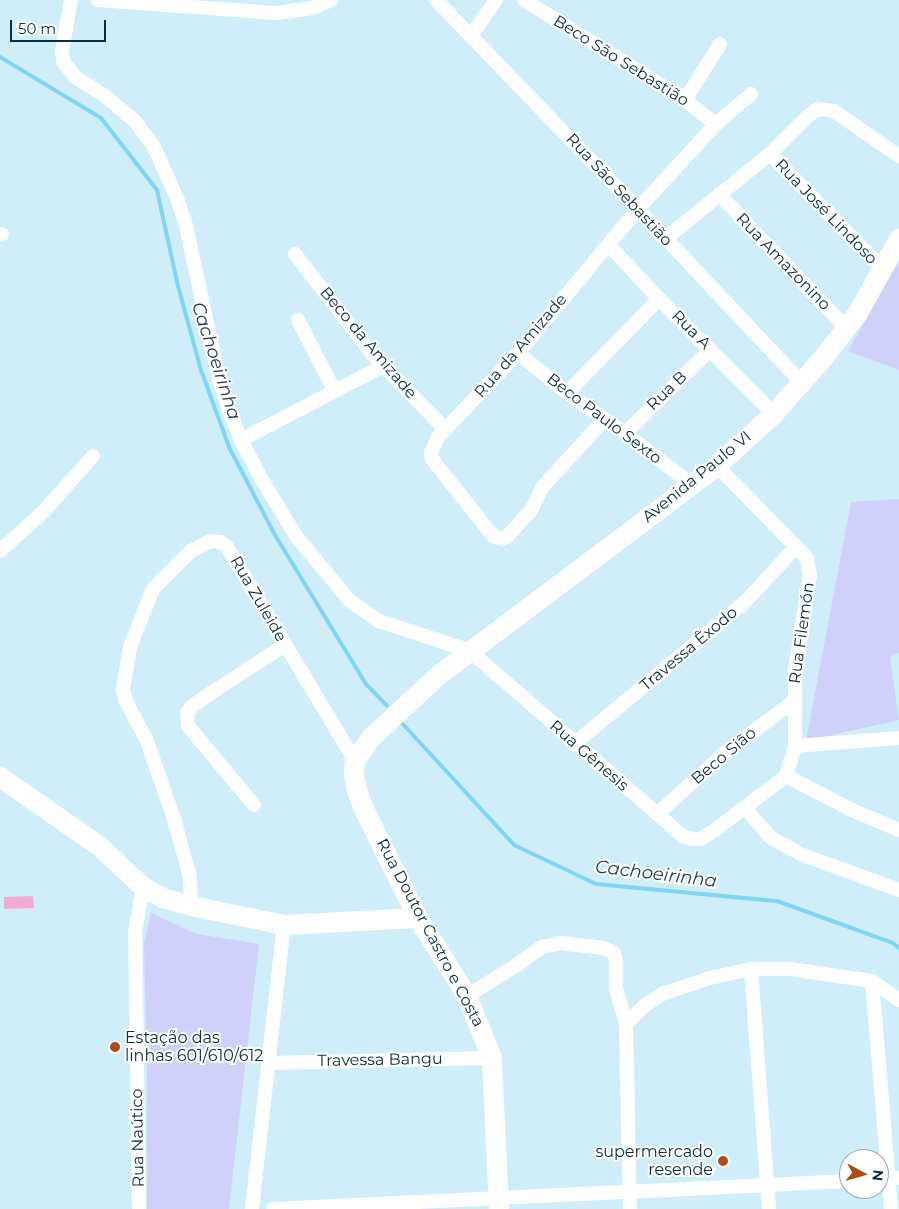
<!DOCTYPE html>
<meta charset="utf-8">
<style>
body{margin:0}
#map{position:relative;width:899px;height:1209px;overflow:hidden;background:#cfeefa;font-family:Montserrat,sans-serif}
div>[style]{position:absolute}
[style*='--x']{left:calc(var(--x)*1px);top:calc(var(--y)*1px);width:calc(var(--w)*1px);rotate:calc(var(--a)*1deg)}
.green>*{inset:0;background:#d0d1fb}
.stream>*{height:4px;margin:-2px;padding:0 2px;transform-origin:2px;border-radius:2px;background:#81d5f4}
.building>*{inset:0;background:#f0add3}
.street>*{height:14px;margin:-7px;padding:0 7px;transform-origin:7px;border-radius:7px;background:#fff}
.secondary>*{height:20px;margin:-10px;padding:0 10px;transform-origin:10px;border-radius:10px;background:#fff}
.dots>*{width:14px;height:14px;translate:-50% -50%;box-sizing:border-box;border:2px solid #fff;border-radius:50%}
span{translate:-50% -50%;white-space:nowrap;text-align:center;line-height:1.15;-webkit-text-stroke:4px #fff;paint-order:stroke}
.street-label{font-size:16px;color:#092d39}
.poi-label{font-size:16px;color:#092d39}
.left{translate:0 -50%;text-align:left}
.right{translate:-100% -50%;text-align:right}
.water-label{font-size:18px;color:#213c46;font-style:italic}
.north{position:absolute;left:839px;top:1149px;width:50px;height:50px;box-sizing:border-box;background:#fff;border:1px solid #9dabb0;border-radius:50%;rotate:96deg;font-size:14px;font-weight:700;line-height:20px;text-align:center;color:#092d39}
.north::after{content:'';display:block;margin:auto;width:18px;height:22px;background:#af4b16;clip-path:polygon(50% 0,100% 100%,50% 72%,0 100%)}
.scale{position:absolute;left:10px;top:20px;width:96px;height:22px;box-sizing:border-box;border:2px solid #092d39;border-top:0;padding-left:6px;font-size:15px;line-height:18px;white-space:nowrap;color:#092d39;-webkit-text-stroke:4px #fff;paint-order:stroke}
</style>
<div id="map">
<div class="green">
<div style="clip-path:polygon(899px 261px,899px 370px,848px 351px)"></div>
<div style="clip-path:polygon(899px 499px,899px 653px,890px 657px,899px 720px,806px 741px,851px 502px)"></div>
<div style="clip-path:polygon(151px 913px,197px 934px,259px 944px,229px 1209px,147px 1209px,147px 1069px,144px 944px)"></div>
</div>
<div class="stream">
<div style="--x:0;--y:57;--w:118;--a:31.1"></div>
<div style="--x:101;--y:118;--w:91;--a:52.1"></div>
<div style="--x:157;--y:190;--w:98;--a:77.7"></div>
<div style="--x:178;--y:286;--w:87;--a:74.7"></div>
<div style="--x:201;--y:370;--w:82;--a:70"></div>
<div style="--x:229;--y:447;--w:99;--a:62.4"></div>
<div style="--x:275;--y:535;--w:175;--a:58.6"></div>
<div style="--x:366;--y:684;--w:30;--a:46"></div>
<div style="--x:402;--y:723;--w:166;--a:47.4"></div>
<div style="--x:514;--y:845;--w:91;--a:25.4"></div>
<div style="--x:596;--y:884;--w:182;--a:5.4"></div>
<div style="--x:777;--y:901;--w:123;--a:19.9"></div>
<div style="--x:893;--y:943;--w:8;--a:40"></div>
</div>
<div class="building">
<div style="clip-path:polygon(33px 896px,34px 908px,4px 909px,4px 897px)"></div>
</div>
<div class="street">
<div style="--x:71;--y:0;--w:52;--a:100"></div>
<div style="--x:62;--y:51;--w:10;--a:84"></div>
<div style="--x:63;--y:61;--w:20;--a:53"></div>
<div style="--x:75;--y:77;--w:36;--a:32"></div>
<div style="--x:105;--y:96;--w:38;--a:40"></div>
<div style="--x:134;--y:120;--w:34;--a:53"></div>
<div style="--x:154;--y:147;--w:56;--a:65.7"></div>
<div style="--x:177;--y:198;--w:29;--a:72"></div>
<div style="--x:186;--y:226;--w:157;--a:77.8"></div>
<div style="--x:219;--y:379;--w:38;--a:72"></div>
<div style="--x:231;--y:415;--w:27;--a:68"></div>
<div style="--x:241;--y:440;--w:45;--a:62.3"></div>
<div style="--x:262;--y:480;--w:66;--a:58.7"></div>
<div style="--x:296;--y:536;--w:85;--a:50.3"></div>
<div style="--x:350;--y:601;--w:35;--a:35"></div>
<div style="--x:379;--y:621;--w:96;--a:18.2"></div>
<div style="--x:470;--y:651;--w:267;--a:41"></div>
<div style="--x:671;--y:826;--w:17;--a:40"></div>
<div style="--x:684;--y:837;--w:9;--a:13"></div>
<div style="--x:693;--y:839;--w:7;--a:0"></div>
<div style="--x:700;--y:839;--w:17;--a:-31"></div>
<div style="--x:715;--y:830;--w:89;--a:-37.3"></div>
<div style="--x:786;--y:776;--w:31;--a:-73"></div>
<div style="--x:795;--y:746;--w:76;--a:-90"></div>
<div style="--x:795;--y:670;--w:96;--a:-81"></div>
<div style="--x:810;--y:575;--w:17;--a:-100"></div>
<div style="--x:807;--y:558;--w:129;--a:-134.4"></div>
<div style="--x:98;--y:0;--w:179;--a:4.2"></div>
<div style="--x:277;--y:13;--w:36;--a:-8"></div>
<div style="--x:313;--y:8;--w:20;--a:-24"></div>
<div style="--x:436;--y:0;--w:291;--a:46"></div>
<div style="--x:638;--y:209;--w:238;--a:46.7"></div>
<div style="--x:524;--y:0;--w:190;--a:31.8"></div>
<div style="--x:685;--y:100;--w:39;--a:38"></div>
<div style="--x:471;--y:36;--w:44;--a:-55.2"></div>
<div style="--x:685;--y:100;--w:66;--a:-58"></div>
<div style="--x:770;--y:154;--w:160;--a:45.5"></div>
<div style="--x:719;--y:194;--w:186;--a:46.5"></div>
<div style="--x:0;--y:235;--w:2;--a:-27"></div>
<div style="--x:665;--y:239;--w:135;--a:-39"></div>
<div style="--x:770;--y:154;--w:55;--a:-45"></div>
<div style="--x:809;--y:115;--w:11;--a:-34"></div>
<div style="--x:818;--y:109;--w:16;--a:7"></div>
<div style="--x:834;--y:111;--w:79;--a:34.7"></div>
<div style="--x:609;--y:245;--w:74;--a:47.2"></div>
<div style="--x:659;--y:299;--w:163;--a:45"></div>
<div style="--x:295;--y:254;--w:128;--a:52.3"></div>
<div style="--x:373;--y:355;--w:103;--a:45.8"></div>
<div style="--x:298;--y:320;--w:79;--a:62.8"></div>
<div style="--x:518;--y:353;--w:63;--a:39.2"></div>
<div style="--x:567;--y:393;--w:70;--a:34.6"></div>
<div style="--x:625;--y:433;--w:83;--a:37.7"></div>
<div style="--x:567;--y:393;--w:132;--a:-45.6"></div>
<div style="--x:604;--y:420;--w:90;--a:132.7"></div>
<div style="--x:543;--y:486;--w:25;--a:116"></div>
<div style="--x:532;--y:509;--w:36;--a:132"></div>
<div style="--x:508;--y:536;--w:6;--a:149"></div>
<div style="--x:503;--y:539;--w:10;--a:-163"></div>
<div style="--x:493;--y:536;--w:98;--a:-128.4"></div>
<div style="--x:432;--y:459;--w:6;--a:-99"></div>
<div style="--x:431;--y:453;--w:17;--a:-66"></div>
<div style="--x:438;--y:437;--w:116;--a:-46.4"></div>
<div style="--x:518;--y:353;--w:187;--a:-50.2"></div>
<div style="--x:638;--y:209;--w:115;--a:-47.5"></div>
<div style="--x:716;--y:124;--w:46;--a:-40.6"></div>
<div style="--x:625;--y:433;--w:119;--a:-44.3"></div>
<div style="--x:241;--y:440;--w:160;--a:-27.5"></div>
<div style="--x:0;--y:551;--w:61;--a:-42.3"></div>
<div style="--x:45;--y:510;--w:72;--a:-48.4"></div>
<div style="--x:574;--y:744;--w:222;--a:-39.7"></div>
<div style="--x:745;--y:602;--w:75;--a:-47.2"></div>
<div style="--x:795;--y:746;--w:104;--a:-4.4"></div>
<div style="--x:786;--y:776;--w:76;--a:27.2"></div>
<div style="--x:854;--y:811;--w:49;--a:22.9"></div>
<div style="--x:254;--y:805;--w:103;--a:-129.9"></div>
<div style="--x:188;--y:726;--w:13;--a:-94"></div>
<div style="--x:187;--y:713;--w:7;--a:-56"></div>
<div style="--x:191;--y:707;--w:24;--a:-35"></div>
<div style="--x:211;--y:693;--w:88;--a:-33"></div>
<div style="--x:745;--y:808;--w:40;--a:49"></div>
<div style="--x:771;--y:838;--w:36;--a:28"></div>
<div style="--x:803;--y:855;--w:102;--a:20"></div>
<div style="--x:657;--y:814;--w:91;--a:-41.9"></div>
<div style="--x:725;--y:753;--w:86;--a:-37"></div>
<div style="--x:191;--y:906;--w:29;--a:-92"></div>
<div style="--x:190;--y:877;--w:60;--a:-105.4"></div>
<div style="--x:174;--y:819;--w:83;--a:-109.1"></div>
<div style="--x:147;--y:741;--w:45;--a:-117.7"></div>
<div style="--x:126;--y:701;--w:11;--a:-105"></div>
<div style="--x:123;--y:690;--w:44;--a:-80.8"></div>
<div style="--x:130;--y:647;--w:62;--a:-68.4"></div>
<div style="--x:153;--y:589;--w:54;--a:-45"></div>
<div style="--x:191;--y:551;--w:22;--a:-27"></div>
<div style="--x:211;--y:541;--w:10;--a:6"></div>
<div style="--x:221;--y:542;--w:8;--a:40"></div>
<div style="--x:227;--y:547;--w:249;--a:59.1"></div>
<div style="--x:751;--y:969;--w:241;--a:85.7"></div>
<div style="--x:872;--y:981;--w:229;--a:85.2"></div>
<div style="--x:467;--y:996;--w:59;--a:-31.8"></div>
<div style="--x:517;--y:965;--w:31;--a:-36"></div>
<div style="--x:542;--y:947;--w:19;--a:-12"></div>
<div style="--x:561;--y:943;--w:42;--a:6.8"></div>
<div style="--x:603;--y:948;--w:12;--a:24"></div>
<div style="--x:614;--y:953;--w:8;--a:76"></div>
<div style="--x:616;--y:961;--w:28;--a:90"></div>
<div style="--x:616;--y:989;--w:36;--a:74"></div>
<div style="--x:626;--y:1024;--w:185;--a:88.8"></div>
<div style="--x:626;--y:1024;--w:25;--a:-45"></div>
<div style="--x:644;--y:1006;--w:22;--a:-34"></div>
<div style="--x:662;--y:994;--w:51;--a:-18.4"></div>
<div style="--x:710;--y:978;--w:42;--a:-12.4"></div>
<div style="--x:751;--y:969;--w:39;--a:0"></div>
<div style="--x:790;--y:969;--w:83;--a:8.3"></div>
<div style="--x:872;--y:981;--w:33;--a:35"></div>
<div style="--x:268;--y:1063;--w:224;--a:-1.3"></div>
<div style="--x:879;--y:1179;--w:20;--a:-3"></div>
<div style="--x:139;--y:1209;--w:277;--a:-90.8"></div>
<div style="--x:135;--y:932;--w:46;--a:-79.9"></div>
<div style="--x:252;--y:1209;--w:286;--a:-83.6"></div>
<div style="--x:273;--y:1209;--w:577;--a:-2.78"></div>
</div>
<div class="secondary">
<div style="--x:0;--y:777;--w:119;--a:34.8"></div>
<div style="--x:98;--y:845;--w:62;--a:43"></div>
<div style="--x:143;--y:887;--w:23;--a:29"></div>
<div style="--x:163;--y:898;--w:29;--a:16"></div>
<div style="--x:191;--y:906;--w:95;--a:11.5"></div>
<div style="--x:284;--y:925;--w:134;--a:-3"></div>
<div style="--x:499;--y:1209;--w:151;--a:-92.7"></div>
<div style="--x:492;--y:1058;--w:67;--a:-112"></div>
<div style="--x:467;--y:996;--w:92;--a:-122.1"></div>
<div style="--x:418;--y:918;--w:122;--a:-116.4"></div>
<div style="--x:364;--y:809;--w:19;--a:-111"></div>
<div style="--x:357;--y:791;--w:17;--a:-100"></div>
<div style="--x:354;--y:774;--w:13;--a:-86"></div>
<div style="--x:355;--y:761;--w:29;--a:-55"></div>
<div style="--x:372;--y:737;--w:91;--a:-42.8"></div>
<div style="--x:439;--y:675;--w:348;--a:-36.9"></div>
<div style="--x:717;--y:466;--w:77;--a:-42.4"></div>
<div style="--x:774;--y:414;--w:77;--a:-48.7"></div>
<div style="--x:825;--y:356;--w:54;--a:-52.5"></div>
<div style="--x:858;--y:313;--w:85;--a:-61"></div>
</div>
<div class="dots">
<div style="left:115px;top:1047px;background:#af4b16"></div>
<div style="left:723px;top:1161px;background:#af4b16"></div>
</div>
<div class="street-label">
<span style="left:621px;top:61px;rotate:32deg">Beco São Sebastião</span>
<span style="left:619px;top:190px;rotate:47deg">Rua São Sebastião</span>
<span style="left:826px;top:212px;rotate:46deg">Rua José Lindoso</span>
<span style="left:783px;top:262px;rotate:46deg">Rua Amazonino</span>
<span style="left:691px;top:330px;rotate:45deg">Rua A</span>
<span style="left:368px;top:343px;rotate:50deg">Beco da Amizade</span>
<span style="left:521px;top:346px;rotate:-49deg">Rua da Amizade</span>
<span style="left:667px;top:391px;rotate:-44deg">Rua B</span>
<span style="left:604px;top:419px;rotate:37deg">Beco Paulo Sexto</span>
<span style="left:697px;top:477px;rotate:-39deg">Avenida Paulo VI</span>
<span style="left:258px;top:599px;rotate:60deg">Rua Zuleide</span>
<span style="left:802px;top:633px;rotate:-82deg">Rua Filemón</span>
<span style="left:689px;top:649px;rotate:-40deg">Travessa Êxodo</span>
<span style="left:589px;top:756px;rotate:41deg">Rua Gênesis</span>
<span style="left:724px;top:756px;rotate:-40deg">Beco Sião</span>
<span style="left:430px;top:933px;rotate:62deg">Rua Doutor Castro e Costa</span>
<span style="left:380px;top:1060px;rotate:-1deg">Travessa Bangu</span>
<span style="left:138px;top:1138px;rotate:-91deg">Rua Naútico</span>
</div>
<div class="poi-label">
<span class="left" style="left:125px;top:1047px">Estação das<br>linhas 601/610/612</span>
<span class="right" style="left:713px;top:1161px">supermercado<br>resende</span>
</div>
<div class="water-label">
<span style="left:216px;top:361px;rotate:72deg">Cachoeirinha</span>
<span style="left:656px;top:874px;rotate:7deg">Cachoeirinha</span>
</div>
<div class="north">N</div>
<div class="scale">50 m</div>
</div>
